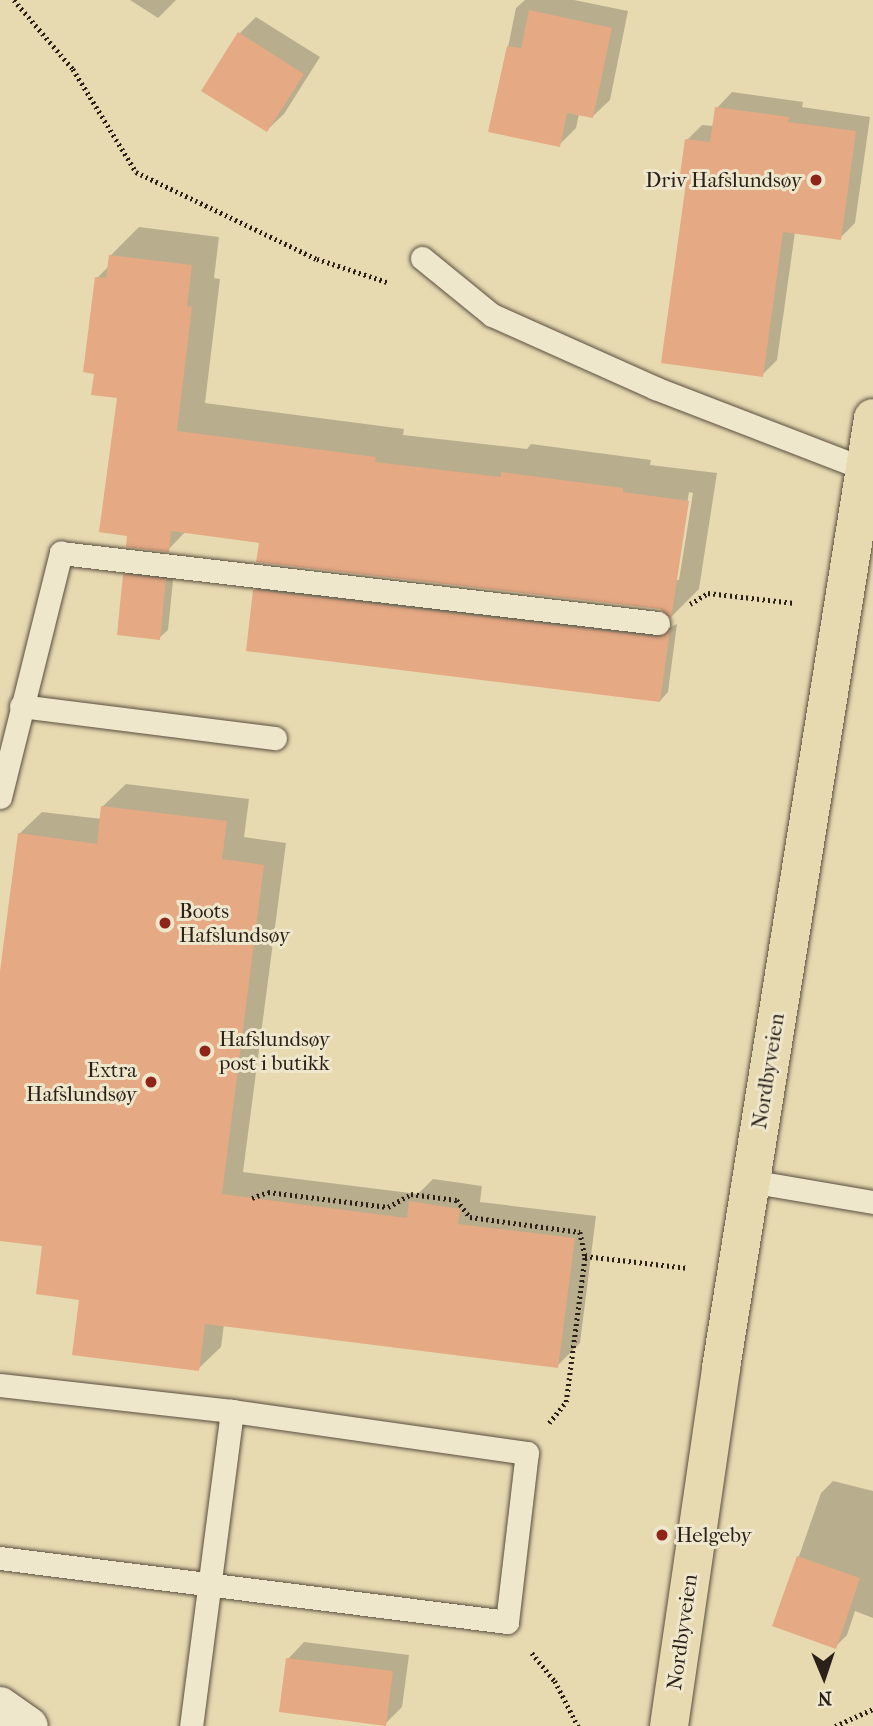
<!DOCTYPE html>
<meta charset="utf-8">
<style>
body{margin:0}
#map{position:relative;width:873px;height:1726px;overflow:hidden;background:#e7dab1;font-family:"IM FELL French Canon",serif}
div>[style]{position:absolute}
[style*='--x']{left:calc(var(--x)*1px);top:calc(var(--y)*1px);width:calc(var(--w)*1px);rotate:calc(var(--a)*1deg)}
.shadow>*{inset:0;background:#0003}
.building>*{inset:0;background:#e5a984}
.path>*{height:4.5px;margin-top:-2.25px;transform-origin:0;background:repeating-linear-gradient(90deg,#2b201a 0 2px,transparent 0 5.5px)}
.roads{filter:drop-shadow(0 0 2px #5a4e40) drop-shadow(0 0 2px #5a4e40)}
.service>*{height:23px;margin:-11.5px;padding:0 11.5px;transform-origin:11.5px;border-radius:11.5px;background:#efe7cc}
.minor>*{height:38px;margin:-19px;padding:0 19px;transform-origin:19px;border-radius:19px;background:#efe7cc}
.primary>*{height:38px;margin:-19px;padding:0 19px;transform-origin:19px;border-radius:19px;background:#e7dab1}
.dots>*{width:19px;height:19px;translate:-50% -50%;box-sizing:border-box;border:4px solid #efe7cc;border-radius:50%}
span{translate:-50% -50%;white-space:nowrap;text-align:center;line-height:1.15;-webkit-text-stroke:6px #efe7cc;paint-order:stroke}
.poi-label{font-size:21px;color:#2b201a}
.right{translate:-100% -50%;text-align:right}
.left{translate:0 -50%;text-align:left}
.street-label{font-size:21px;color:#2b201a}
.north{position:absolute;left:789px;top:1642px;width:70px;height:70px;-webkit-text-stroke:5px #efe7cc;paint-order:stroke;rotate:178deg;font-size:19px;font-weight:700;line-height:28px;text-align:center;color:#2b201a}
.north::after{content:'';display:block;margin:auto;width:24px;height:32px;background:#2b201a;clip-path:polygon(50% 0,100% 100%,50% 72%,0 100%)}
</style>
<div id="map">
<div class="shadow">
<div style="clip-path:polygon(130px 0,176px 0,158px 18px)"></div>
<div style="clip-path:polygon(525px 0,574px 0,628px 11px,610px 100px,593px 116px,579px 114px,576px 128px,559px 145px,491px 131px,516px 8px)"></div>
<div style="clip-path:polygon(256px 17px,320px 57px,284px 114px,267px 130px,239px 34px)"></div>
<div style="clip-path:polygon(732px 92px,803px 102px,802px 107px,870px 117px,855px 223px,840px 238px,795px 232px,777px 360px,762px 375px,688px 182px,687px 140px,702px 125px,714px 126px,717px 108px)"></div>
<div style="clip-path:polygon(evenodd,139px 227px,219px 237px,214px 278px,220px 279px,205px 403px,404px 429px,403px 435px,527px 449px,531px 444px,651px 460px,650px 465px,717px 473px,699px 589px,671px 617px,660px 607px,261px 541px,186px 531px,168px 550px,119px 397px,96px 372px,97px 278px,109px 266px,110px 256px,139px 227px,689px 492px,693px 493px,679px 580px,675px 580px,689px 492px)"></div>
<div style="clip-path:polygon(133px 567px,174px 571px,168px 630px,159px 638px,125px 575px)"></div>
<div style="clip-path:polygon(263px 582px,666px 629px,677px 624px,668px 692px,660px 701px,255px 590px)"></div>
<div style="clip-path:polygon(126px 784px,249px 799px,244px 837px,286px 843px,243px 1172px,418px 1194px,433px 1179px,482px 1186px,480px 1202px,596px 1216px,580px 1343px,557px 1366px,224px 1324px,221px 1347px,198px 1369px,81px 1299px,44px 1245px,0 1239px,0 985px,19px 834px,42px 812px,102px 819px,103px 806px)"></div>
<div style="clip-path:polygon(833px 1481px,873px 1491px,873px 1618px,855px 1611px,847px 1635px,835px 1647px,775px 1625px,821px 1493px)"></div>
<div style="clip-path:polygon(304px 1642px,409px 1655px,402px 1707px,385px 1724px,288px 1659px)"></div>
</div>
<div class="building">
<div style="clip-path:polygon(529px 10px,612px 28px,593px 118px,567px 113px,560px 147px,488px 132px,507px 46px,521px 48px)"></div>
<div style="clip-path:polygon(238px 32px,304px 74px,267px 132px,201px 91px)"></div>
<div style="clip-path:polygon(715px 107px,789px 117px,788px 122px,856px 131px,841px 240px,783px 232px,763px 377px,661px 363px,686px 183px,679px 182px,685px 139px,710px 142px)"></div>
<div style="clip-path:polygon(109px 255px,192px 265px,187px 306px,192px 307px,177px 431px,376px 457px,375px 462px,501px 477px,501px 472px,623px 488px,623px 492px,689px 501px,671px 619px,660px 609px,256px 562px,259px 543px,171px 531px,169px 552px,126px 547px,127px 536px,99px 532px,117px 398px,91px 395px,94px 374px,83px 372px,95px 277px,106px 278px)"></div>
<div style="clip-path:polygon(123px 574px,166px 579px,160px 640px,117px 635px)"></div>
<div style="clip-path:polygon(253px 590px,656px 637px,670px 630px,660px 702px,246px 651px)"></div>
<div style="clip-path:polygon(101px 806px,227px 821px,222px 859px,264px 865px,222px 1194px,407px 1218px,409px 1201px,460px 1209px,458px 1224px,575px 1238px,558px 1368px,205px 1324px,199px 1371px,72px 1355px,79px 1300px,36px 1294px,42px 1246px,0 1241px,0 971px,18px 833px,97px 844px)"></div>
<div style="clip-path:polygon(797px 1556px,860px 1578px,836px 1649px,772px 1626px)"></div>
<div style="clip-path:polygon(286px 1658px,393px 1671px,386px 1726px,279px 1712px)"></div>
</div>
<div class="path">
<div style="--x:14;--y:0;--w:91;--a:49.5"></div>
<div style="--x:73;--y:69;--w:121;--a:58.5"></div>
<div style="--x:136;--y:172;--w:201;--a:25.7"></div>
<div style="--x:317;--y:259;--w:74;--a:18.2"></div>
<div style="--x:690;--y:604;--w:21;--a:-31"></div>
<div style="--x:708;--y:593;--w:87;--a:6.6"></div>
<div style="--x:252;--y:1198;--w:17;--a:-21"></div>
<div style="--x:268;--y:1192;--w:121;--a:7.1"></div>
<div style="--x:388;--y:1207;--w:26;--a:-29"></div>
<div style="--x:411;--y:1194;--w:46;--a:7.4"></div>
<div style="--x:457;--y:1200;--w:21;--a:53"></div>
<div style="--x:470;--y:1217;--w:111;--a:7.8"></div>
<div style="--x:580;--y:1232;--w:25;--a:78"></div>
<div style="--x:549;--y:1423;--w:27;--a:-51"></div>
<div style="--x:566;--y:1402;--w:147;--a:-82.6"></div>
<div style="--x:585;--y:1256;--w:104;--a:6.6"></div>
<div style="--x:532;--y:1653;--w:36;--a:51"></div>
<div style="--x:555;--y:1681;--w:51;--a:62.9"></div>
<div style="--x:835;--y:1726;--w:42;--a:-24.1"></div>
</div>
<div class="roads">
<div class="service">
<div style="--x:422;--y:258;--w:90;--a:39.2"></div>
<div style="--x:492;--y:315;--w:179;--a:24.1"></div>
<div style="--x:655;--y:388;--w:225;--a:21.1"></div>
<div style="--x:21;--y:706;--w:256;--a:7.2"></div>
<div style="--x:0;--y:797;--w:252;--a:-76"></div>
<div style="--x:61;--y:553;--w:601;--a:6.69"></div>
<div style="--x:750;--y:1181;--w:125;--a:9.7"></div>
<div style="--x:0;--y:1385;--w:233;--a:6.4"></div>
<div style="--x:232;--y:1411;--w:318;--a:97.4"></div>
<div style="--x:0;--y:1558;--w:511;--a:7.19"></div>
<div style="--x:507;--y:1622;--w:170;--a:-83.3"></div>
<div style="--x:527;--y:1453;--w:298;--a:-171.9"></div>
</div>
<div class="minor">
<div style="--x:0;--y:1706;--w:35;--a:35"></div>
</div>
<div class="primary">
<div style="--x:669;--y:1726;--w:362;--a:-81.7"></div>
<div style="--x:721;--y:1368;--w:962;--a:-80.91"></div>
</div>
</div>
<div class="dots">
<div style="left:816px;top:180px;background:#8f2418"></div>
<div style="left:165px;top:923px;background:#8f2418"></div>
<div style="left:205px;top:1051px;background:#8f2418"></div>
<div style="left:151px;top:1082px;background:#8f2418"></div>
<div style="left:662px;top:1535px;background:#8f2418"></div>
</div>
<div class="poi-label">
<span class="right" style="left:802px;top:180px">Driv Hafslundsøy</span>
<span class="left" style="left:179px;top:923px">Boots<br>Hafslundsøy</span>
<span class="left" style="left:219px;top:1051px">Hafslundsøy<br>post i butikk</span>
<span class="right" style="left:137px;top:1082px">Extra<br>Hafslundsøy</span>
<span class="left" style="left:676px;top:1535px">Helgeby</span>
</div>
<div class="street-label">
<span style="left:768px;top:1071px;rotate:-81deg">Nordbyveien</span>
<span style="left:682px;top:1632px;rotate:-82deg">Nordbyveien</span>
</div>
<div class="north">N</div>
</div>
